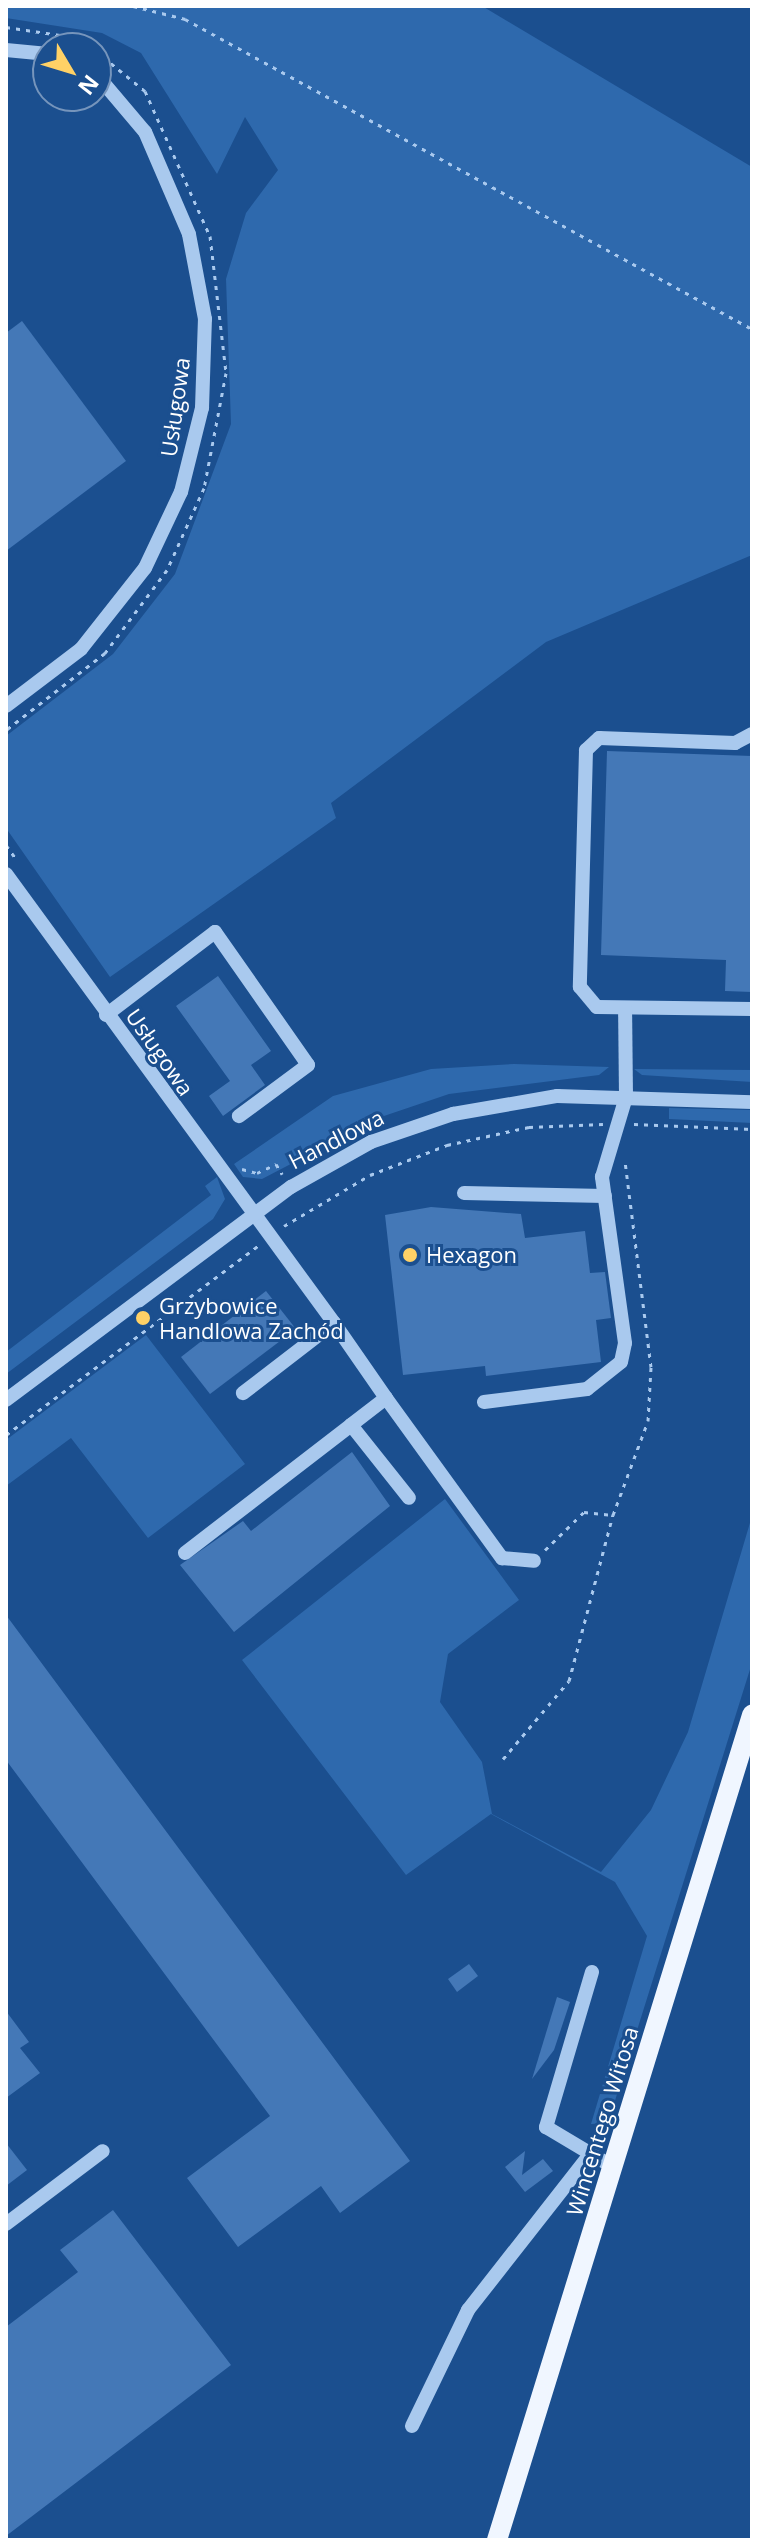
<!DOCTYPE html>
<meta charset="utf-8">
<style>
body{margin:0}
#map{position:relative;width:758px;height:2546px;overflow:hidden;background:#1b4f8f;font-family:"Open Sans",sans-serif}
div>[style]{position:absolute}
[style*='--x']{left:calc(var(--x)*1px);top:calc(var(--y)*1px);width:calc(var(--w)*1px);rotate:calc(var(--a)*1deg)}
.green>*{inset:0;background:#2e69ad}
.building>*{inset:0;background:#4478b7}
.path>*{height:3px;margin-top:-1.5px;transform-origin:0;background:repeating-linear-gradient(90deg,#a9c9ee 0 4px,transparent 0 10px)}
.minor>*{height:14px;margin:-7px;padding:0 7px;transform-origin:7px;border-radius:7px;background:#a9c9ee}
.major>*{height:20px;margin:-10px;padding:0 10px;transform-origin:10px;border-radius:10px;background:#f0f6ff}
.dots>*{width:22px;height:22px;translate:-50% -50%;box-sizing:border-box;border:4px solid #1b4f8f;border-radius:50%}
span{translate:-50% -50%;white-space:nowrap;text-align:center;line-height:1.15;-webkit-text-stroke:6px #1b4f8f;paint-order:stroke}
.street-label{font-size:22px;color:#fff}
.poi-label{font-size:22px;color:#fff}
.left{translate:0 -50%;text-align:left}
.frame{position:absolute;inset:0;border:8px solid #fff;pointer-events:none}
.north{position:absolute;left:32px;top:32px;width:80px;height:80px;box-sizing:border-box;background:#1b4f8f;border:2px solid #7695bc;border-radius:50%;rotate:128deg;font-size:22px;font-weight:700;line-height:32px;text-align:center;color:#fff}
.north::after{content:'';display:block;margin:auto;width:28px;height:36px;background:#ffd166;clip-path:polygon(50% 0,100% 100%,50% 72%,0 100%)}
</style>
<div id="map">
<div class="green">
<div style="clip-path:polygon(6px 6px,482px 6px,752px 167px,752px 555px,546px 642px,331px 803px,336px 818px,110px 977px,6px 828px,6px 736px,113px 654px,175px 574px,231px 424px,226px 279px,246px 213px,278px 170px,245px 117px,217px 174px,141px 53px,102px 33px,6px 18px)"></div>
<div style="clip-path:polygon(514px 1064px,609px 1067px,599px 1075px,449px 1094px,381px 1117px,262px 1179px,243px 1177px,234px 1164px,333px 1096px,431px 1069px)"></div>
<div style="clip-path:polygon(634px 1069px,752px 1070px,752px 1082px,642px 1075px)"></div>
<div style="clip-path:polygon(669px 1108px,752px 1110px,752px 1123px,669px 1119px)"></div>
<div style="clip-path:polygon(217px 1177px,225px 1199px,213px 1219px,6px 1374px,6px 1352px,211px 1195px,205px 1186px)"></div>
<div style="clip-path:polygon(146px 1335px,245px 1464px,148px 1538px,71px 1438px,6px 1486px,6px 1440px)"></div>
<div style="clip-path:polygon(445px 1499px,519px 1600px,448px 1654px,440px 1702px,482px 1762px,492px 1814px,601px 1872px,651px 1810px,688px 1732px,752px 1516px,752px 1663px,608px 2123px,591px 2124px,647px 1936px,615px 1882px,491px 1814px,406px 1875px,242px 1660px)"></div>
</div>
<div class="building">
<div style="clip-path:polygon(22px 321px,126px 461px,6px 551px,6px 333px)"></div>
<div style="clip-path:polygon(607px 751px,752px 756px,752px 992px,725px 991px,726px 960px,601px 955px)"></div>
<div style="clip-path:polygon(218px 976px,271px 1051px,251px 1065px,265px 1085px,223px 1116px,209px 1096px,230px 1081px,176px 1006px)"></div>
<div style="clip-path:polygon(431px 1207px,521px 1214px,525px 1238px,585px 1231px,590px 1273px,605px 1272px,611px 1318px,596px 1320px,601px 1362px,486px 1376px,485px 1366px,403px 1375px,385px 1215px)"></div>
<div style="clip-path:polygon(266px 1291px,296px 1329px,210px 1394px,181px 1357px)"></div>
<div style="clip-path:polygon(352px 1452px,390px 1506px,234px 1632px,180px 1565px,243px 1521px,251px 1531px)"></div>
<div style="clip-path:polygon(6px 1615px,410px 2161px,340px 2213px,321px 2186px,238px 2247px,187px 2178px,270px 2116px,6px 1760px)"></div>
<div style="clip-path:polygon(469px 1964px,478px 1976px,457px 1992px,448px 1979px)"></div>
<div style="clip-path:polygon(557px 1997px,570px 2002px,554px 2050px,532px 2079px)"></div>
<div style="clip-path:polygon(6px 2011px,29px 2042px,20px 2048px,40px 2073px,6px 2098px)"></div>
<div style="clip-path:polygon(6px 2143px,27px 2170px,6px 2186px)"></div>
<div style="clip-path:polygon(525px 2151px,522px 2175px,543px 2159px,553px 2171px,525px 2192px,505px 2167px)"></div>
<div style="clip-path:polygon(113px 2210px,231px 2365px,6px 2536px,6px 2327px,78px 2272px,60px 2250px)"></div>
</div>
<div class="path">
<div style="--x:133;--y:6;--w:54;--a:14"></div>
<div style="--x:185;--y:19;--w:646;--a:28.67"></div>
<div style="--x:6;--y:27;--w:75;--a:8.5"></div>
<div style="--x:80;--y:38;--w:84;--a:39.2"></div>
<div style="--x:145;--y:91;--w:159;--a:65.9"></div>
<div style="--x:210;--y:236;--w:138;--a:83.3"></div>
<div style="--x:226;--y:373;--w:117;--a:100.8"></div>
<div style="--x:204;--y:488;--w:90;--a:114.3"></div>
<div style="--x:167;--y:570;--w:104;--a:126.8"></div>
<div style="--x:105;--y:653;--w:125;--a:142.1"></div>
<div style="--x:6;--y:845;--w:19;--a:54"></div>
<div style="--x:634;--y:1124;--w:118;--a:2.4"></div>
<div style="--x:242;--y:1169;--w:16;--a:15"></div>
<div style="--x:257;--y:1173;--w:21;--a:-25"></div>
<div style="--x:276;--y:1164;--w:12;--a:59"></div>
<div style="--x:284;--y:1226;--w:100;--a:-30.7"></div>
<div style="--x:370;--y:1175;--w:83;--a:-21.3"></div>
<div style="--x:447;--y:1145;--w:84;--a:-12.4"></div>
<div style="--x:529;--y:1127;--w:74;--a:-2.3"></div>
<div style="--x:6;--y:1435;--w:316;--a:-36.9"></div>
<div style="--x:545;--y:1550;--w:54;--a:-44.3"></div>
<div style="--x:584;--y:1512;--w:29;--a:6"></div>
<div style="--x:503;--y:1759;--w:102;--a:-49.8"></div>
<div style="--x:569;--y:1681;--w:172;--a:-75.2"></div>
<div style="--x:613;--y:1515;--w:100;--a:-69.6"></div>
<div style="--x:648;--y:1421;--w:54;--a:-86.8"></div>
<div style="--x:651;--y:1367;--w:209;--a:-97.2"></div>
</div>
<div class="minor">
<div style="--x:6;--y:50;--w:42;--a:5.4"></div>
<div style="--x:6;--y:706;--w:94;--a:-37.2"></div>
<div style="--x:81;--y:649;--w:103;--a:-51.7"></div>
<div style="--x:145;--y:568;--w:84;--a:-64.7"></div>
<div style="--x:181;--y:492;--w:87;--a:-76"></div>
<div style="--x:202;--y:408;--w:89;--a:-88.1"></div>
<div style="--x:205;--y:319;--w:86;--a:-100.7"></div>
<div style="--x:189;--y:234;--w:111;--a:-113.3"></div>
<div style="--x:145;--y:132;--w:76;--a:-130.2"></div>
<div style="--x:752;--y:734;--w:19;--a:152"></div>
<div style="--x:735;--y:743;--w:136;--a:-177.9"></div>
<div style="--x:599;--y:738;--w:18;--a:137"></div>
<div style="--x:586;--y:750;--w:237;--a:91.5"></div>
<div style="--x:580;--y:987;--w:26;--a:50"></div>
<div style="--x:597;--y:1007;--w:155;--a:0.7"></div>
<div style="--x:6;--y:874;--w:556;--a:53.85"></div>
<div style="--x:334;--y:1323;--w:115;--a:142.4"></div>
<div style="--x:106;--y:1015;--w:137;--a:-37.3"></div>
<div style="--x:215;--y:932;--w:162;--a:55"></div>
<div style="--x:308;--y:1065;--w:86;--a:143.5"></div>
<div style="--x:464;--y:1193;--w:141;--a:1.2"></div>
<div style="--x:334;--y:1323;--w:91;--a:55.3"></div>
<div style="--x:386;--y:1398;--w:44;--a:142.4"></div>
<div style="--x:351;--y:1425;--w:93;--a:51.5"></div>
<div style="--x:386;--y:1398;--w:198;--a:54.1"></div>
<div style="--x:502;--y:1558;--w:32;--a:5"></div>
<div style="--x:6;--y:1400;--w:356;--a:-36.8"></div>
<div style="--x:291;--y:1187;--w:92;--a:-29.4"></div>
<div style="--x:371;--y:1142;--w:87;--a:-18.9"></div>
<div style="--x:453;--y:1114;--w:106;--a:-9.8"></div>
<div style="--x:557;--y:1096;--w:195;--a:1.8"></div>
<div style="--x:484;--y:1402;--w:104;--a:-7.2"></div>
<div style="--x:587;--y:1389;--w:43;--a:-38.5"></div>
<div style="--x:621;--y:1362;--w:19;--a:-78"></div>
<div style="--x:625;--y:1343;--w:168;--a:-97.9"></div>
<div style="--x:602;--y:1177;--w:84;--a:-73.3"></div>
<div style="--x:626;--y:1097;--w:89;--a:-90.6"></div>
<div style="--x:185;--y:1553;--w:210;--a:-37.6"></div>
<div style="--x:592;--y:1972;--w:162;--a:106.5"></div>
<div style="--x:546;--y:2127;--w:78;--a:30.8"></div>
<div style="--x:6;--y:2224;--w:121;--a:-37"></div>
<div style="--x:412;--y:2426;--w:129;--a:-64.2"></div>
<div style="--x:468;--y:2310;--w:193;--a:-51.9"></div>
</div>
<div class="major">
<div style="--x:497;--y:2540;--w:864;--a:-72.82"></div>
</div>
<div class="dots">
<div style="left:410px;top:1255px;background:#ffd166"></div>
<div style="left:143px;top:1318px;background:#ffd166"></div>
</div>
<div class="street-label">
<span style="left:175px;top:407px;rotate:-82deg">Usługowa</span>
<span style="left:160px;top:1052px;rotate:55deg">Usługowa</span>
<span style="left:336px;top:1139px;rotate:-27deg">Handlowa</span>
<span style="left:602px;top:2121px;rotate:-73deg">Wincentego Witosa</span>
</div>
<div class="poi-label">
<span class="left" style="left:426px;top:1255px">Hexagon</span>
<span class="left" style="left:159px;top:1318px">Grzybowice<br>Handlowa Zachód</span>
</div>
<div class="frame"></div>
<div class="north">N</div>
</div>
